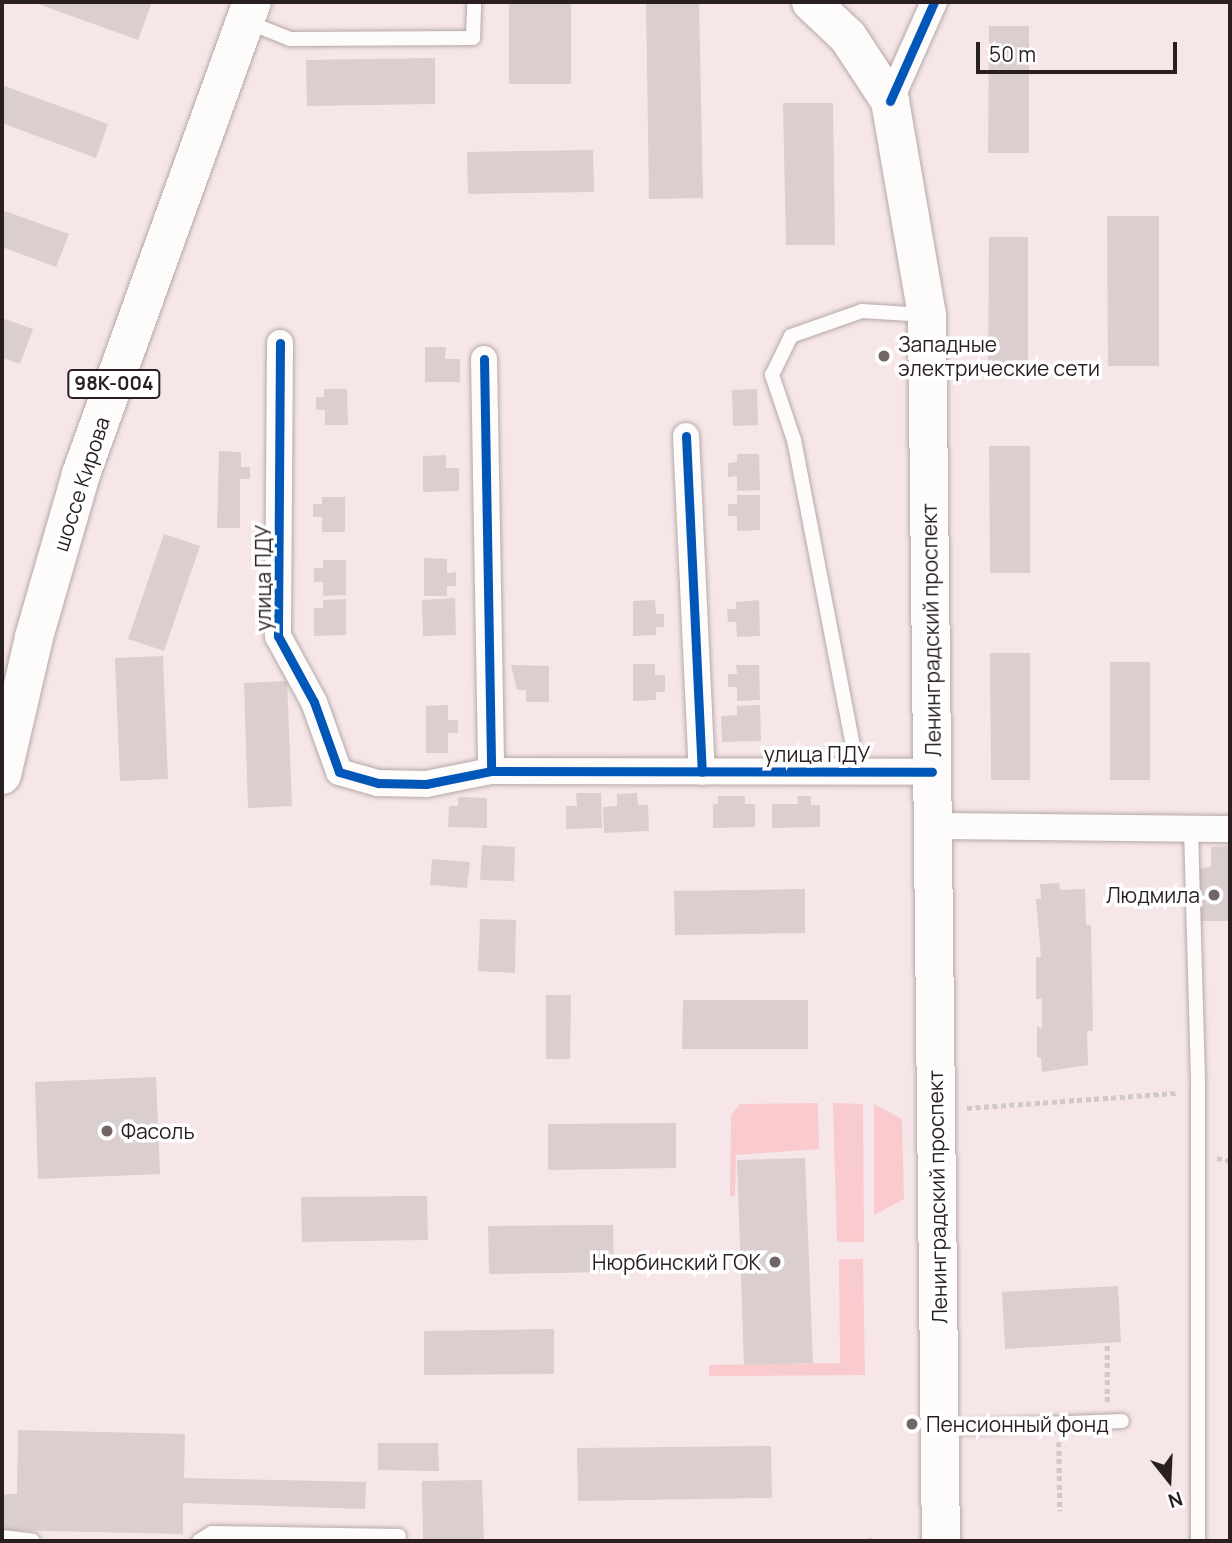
<!DOCTYPE html>
<meta charset="utf-8">
<style>
body{margin:0}
#map{position:relative;width:1232px;height:1543px;overflow:hidden;background:#f7e6e7;font-family:Manrope,sans-serif}
div>[style]{position:absolute}
[style*='--x']{left:calc(var(--x)*1px);top:calc(var(--y)*1px);width:calc(var(--w)*1px);rotate:calc(var(--a)*1deg)}
.green>*{inset:0;background:#f9cace}
.building>*{inset:0;background:#dbcecf}
.path>*{height:4.5px;margin-top:-2.25px;transform-origin:0;background:repeating-linear-gradient(90deg,#d0c9ca 0 5px,transparent 0 8.5px)}
.roads{filter:drop-shadow(0 0 2px #b5a8a9) drop-shadow(0 0 2px #b5a8a9)}
.lane>*{height:14px;margin:-7px;padding:0 7px;transform-origin:7px;border-radius:7px;background:#fefbfb}
.street>*{height:26px;margin:-13px;padding:0 13px;transform-origin:13px;border-radius:13px;background:#fefbfb}
.secondary>*{height:38px;margin:-19px;padding:0 19px;transform-origin:19px;border-radius:19px;background:#fefbfb}
.primary>*{height:38px;margin:-19px;padding:0 19px;transform-origin:19px;border-radius:19px;background:#fefbfb}
.cycleway>*{height:9px;margin:-4.5px;padding:0 4.5px;transform-origin:4.5px;border-radius:4.5px;background:#0057b8}
.dots>*{width:19px;height:19px;translate:-50% -50%;box-sizing:border-box;border:4px solid #fff;border-radius:50%}
span{translate:-50% -50%;white-space:nowrap;text-align:center;line-height:1.15;-webkit-text-stroke:7px #fff;paint-order:stroke}
.shield-label span{padding:2px 5px;background:#fff;border:2px solid;border-radius:5px;-webkit-text-stroke-width:0}
.shield-label{font-size:19px;color:#2a1f20;font-weight:700}
.poi-label{font-size:21px;color:#2a1f20}
.left{translate:0 -50%;text-align:left}
.right{translate:-100% -50%;text-align:right}
.street-label{font-size:21px;color:#2a1f20}
.frame{position:absolute;inset:0;border:4px solid #2a1f20;pointer-events:none}
.north{position:absolute;left:1134px;top:1445px;width:70px;height:70px;-webkit-text-stroke:5px #fff;paint-order:stroke;rotate:162deg;font-size:19px;font-weight:700;line-height:28px;text-align:center;color:#2a1f20}
.north::after{content:'';display:block;margin:auto;width:24px;height:32px;background:#2a1f20;clip-path:polygon(50% 0,100% 100%,50% 72%,0 100%)}
.scale{position:absolute;left:976px;top:42px;width:201px;height:32px;box-sizing:border-box;border:4px solid #2a1f20;border-top:0;padding-left:9px;font-size:21px;line-height:24px;white-space:nowrap;color:#2a1f20;-webkit-text-stroke:5px #fff;paint-order:stroke}
</style>
<div id="map">
<div class="green">
<div style="clip-path:polygon(818px 1103px,819px 1149px,736px 1155px,735px 1196px,730px 1196px,731px 1116px,740px 1104px)"></div>
<div style="clip-path:polygon(833px 1103px,863px 1104px,864px 1242px,837px 1242px)"></div>
<div style="clip-path:polygon(874px 1104px,902px 1119px,904px 1199px,874px 1215px)"></div>
<div style="clip-path:polygon(839px 1259px,863px 1259px,865px 1375px,709px 1376px,709px 1365px,840px 1363px)"></div>
</div>
<div class="building">
<div style="clip-path:polygon(33px 2px,152px 2px,138px 40px)"></div>
<div style="clip-path:polygon(509px 2px,571px 2px,571px 84px,509px 84px)"></div>
<div style="clip-path:polygon(646px 2px,699px 2px,703px 198px,649px 199px)"></div>
<div style="clip-path:polygon(989px 26px,1029px 26px,1029px 153px,988px 153px)"></div>
<div style="clip-path:polygon(435px 58px,435px 104px,307px 106px,306px 60px)"></div>
<div style="clip-path:polygon(2px 85px,108px 124px,96px 158px,2px 123px)"></div>
<div style="clip-path:polygon(783px 103px,833px 103px,835px 245px,786px 245px)"></div>
<div style="clip-path:polygon(593px 150px,594px 192px,468px 194px,467px 152px)"></div>
<div style="clip-path:polygon(2px 210px,69px 234px,56px 267px,2px 247px)"></div>
<div style="clip-path:polygon(1107px 216px,1159px 216px,1159px 366px,1108px 366px)"></div>
<div style="clip-path:polygon(989px 237px,1028px 237px,1028px 364px,988px 365px)"></div>
<div style="clip-path:polygon(2px 318px,33px 329px,20px 364px,2px 358px)"></div>
<div style="clip-path:polygon(425px 347px,446px 347px,445px 359px,460px 359px,460px 382px,425px 382px)"></div>
<div style="clip-path:polygon(324px 389px,347px 389px,348px 425px,325px 425px,325px 410px,316px 410px,316px 397px,324px 397px)"></div>
<div style="clip-path:polygon(757px 389px,758px 425px,733px 426px,732px 390px)"></div>
<div style="clip-path:polygon(989px 446px,1030px 446px,1030px 573px,990px 573px)"></div>
<div style="clip-path:polygon(219px 451px,241px 452px,241px 467px,250px 467px,250px 479px,240px 479px,240px 528px,217px 528px)"></div>
<div style="clip-path:polygon(737px 454px,759px 454px,760px 490px,737px 491px,737px 476px,728px 477px,728px 463px,737px 462px)"></div>
<div style="clip-path:polygon(446px 455px,446px 468px,459px 468px,459px 491px,423px 492px,423px 456px)"></div>
<div style="clip-path:polygon(737px 495px,760px 495px,760px 530px,737px 531px,737px 516px,728px 516px,728px 504px,737px 504px)"></div>
<div style="clip-path:polygon(322px 497px,345px 497px,345px 532px,322px 532px,322px 517px,313px 517px,313px 504px,322px 504px)"></div>
<div style="clip-path:polygon(164px 534px,200px 546px,164px 651px,128px 639px)"></div>
<div style="clip-path:polygon(424px 558px,447px 559px,447px 573px,456px 572px,456px 586px,447px 586px,447px 596px,424px 596px)"></div>
<div style="clip-path:polygon(323px 560px,346px 560px,346px 595px,323px 596px,323px 582px,314px 582px,314px 568px,323px 568px)"></div>
<div style="clip-path:polygon(455px 598px,456px 635px,423px 636px,422px 600px)"></div>
<div style="clip-path:polygon(346px 599px,346px 635px,314px 636px,314px 608px,323px 608px,323px 600px)"></div>
<div style="clip-path:polygon(655px 600px,656px 614px,664px 614px,664px 627px,656px 627px,656px 635px,633px 636px,633px 601px)"></div>
<div style="clip-path:polygon(759px 600px,760px 636px,737px 637px,736px 622px,728px 622px,727px 609px,736px 609px,736px 602px)"></div>
<div style="clip-path:polygon(990px 653px,1030px 653px,1030px 780px,991px 780px)"></div>
<div style="clip-path:polygon(163px 656px,168px 779px,120px 781px,115px 658px)"></div>
<div style="clip-path:polygon(1110px 662px,1150px 662px,1150px 780px,1110px 780px)"></div>
<div style="clip-path:polygon(633px 664px,655px 664px,655px 675px,665px 675px,665px 692px,656px 692px,656px 700px,633px 701px)"></div>
<div style="clip-path:polygon(511px 665px,549px 666px,549px 702px,526px 702px,526px 690px,517px 690px)"></div>
<div style="clip-path:polygon(736px 665px,759px 665px,760px 700px,737px 701px,737px 687px,728px 687px,728px 674px,737px 674px)"></div>
<div style="clip-path:polygon(287px 681px,292px 806px,248px 808px,244px 683px)"></div>
<div style="clip-path:polygon(448px 705px,448px 720px,458px 720px,458px 733px,448px 733px,448px 753px,426px 753px,426px 706px)"></div>
<div style="clip-path:polygon(760px 705px,761px 741px,722px 742px,721px 716px,737px 715px,737px 706px)"></div>
<div style="clip-path:polygon(576px 793px,601px 793px,602px 828px,566px 829px,566px 806px,577px 806px)"></div>
<div style="clip-path:polygon(637px 793px,638px 805px,648px 805px,649px 831px,604px 833px,603px 807px,617px 806px,617px 794px)"></div>
<div style="clip-path:polygon(718px 796px,745px 796px,745px 804px,755px 804px,755px 827px,713px 828px,713px 804px,718px 804px)"></div>
<div style="clip-path:polygon(797px 796px,811px 796px,811px 805px,820px 805px,820px 827px,772px 828px,772px 804px,798px 804px)"></div>
<div style="clip-path:polygon(458px 797px,487px 798px,487px 828px,448px 827px,449px 806px,458px 806px)"></div>
<div style="clip-path:polygon(482px 845px,515px 847px,514px 881px,480px 880px)"></div>
<div style="clip-path:polygon(1230px 846px,1230px 921px,1200px 921px,1197px 869px,1211px 867px,1211px 847px)"></div>
<div style="clip-path:polygon(432px 859px,470px 862px,467px 888px,430px 885px)"></div>
<div style="clip-path:polygon(1059px 883px,1060px 890px,1085px 889px,1086px 925px,1091px 925px,1093px 1031px,1087px 1031px,1088px 1065px,1042px 1072px,1041px 1058px,1037px 1057px,1037px 1027px,1042px 1028px,1042px 999px,1036px 999px,1036px 957px,1041px 957px,1036px 899px,1041px 899px,1040px 884px)"></div>
<div style="clip-path:polygon(805px 889px,805px 933px,675px 935px,674px 891px)"></div>
<div style="clip-path:polygon(480px 919px,516px 920px,515px 973px,478px 971px)"></div>
<div style="clip-path:polygon(546px 995px,571px 995px,570px 1059px,546px 1059px)"></div>
<div style="clip-path:polygon(683px 1000px,808px 1000px,808px 1049px,682px 1049px)"></div>
<div style="clip-path:polygon(156px 1077px,160px 1174px,38px 1179px,35px 1082px)"></div>
<div style="clip-path:polygon(676px 1123px,676px 1168px,548px 1170px,548px 1124px)"></div>
<div style="clip-path:polygon(805px 1158px,813px 1363px,744px 1365px,737px 1160px)"></div>
<div style="clip-path:polygon(427px 1196px,428px 1240px,302px 1242px,301px 1197px)"></div>
<div style="clip-path:polygon(613px 1225px,614px 1272px,489px 1274px,488px 1226px)"></div>
<div style="clip-path:polygon(1118px 1286px,1121px 1342px,1005px 1349px,1002px 1292px)"></div>
<div style="clip-path:polygon(554px 1329px,554px 1374px,424px 1375px,424px 1331px)"></div>
<div style="clip-path:polygon(18px 1430px,185px 1434px,184px 1478px,366px 1482px,365px 1509px,183px 1503px,183px 1534px,2px 1530px,2px 1494px,17px 1494px)"></div>
<div style="clip-path:polygon(378px 1443px,438px 1443px,439px 1471px,378px 1470px)"></div>
<div style="clip-path:polygon(771px 1446px,772px 1498px,578px 1501px,577px 1448px)"></div>
<div style="clip-path:polygon(482px 1480px,484px 1541px,423px 1541px,422px 1481px)"></div>
</div>
<div class="path">
<div style="--x:967;--y:1108;--w:212;--a:-4.1"></div>
<div style="--x:1217;--y:1158;--w:13;--a:13"></div>
<div style="--x:1107;--y:1402;--w:59;--a:-90"></div>
<div style="--x:1059;--y:1442;--w:69;--a:89.2"></div>
<div style="--x:870;--y:1538;--w:3;--a:90"></div>
</div>
<div class="roads">
<div class="lane">
<div style="--x:245;--y:21;--w:48;--a:21.8"></div>
<div style="--x:290;--y:39;--w:183;--a:-0.3"></div>
<div style="--x:473;--y:38;--w:36;--a:-88"></div>
<div style="--x:858;--y:772;--w:338;--a:-100.9"></div>
<div style="--x:794;--y:440;--w:69;--a:-108.7"></div>
<div style="--x:772;--y:375;--w:43;--a:-64"></div>
<div style="--x:791;--y:336;--w:75;--a:-19.4"></div>
<div style="--x:862;--y:311;--w:64;--a:3.6"></div>
<div style="--x:1191;--y:829;--w:256;--a:88.4"></div>
<div style="--x:1198;--y:1085;--w:456;--a:90"></div>
<div style="--x:941;--y:1428;--w:181;--a:-2.2"></div>
<div style="--x:2;--y:1537;--w:31;--a:7"></div>
<div style="--x:199;--y:1541;--w:15;--a:-32"></div>
<div style="--x:212;--y:1533;--w:187;--a:0.9"></div>
</div>
<div class="street">
<div style="--x:890;--y:101;--w:108;--a:-66"></div>
<div style="--x:280;--y:343;--w:293;--a:90.4"></div>
<div style="--x:278;--y:636;--w:75;--a:61.4"></div>
<div style="--x:314;--y:702;--w:74;--a:70.3"></div>
<div style="--x:339;--y:772;--w:41;--a:15.8"></div>
<div style="--x:378;--y:783;--w:48;--a:1.2"></div>
<div style="--x:426;--y:784;--w:66;--a:-11.3"></div>
<div style="--x:491;--y:771;--w:441;--a:0.1"></div>
<div style="--x:484;--y:359;--w:412;--a:89"></div>
<div style="--x:686;--y:436;--w:336;--a:87.3"></div>
<div style="--x:933;--y:826;--w:297;--a:0.6"></div>
</div>
<div class="secondary">
<div style="--x:811;--y:2;--w:51;--a:43.4"></div>
<div style="--x:848;--y:37;--w:77;--a:56.7"></div>
<div style="--x:890;--y:101;--w:217;--a:80.2"></div>
<div style="--x:927;--y:315;--w:1226;--a:89.35"></div>
</div>
<div class="primary">
<div style="--x:2;--y:775;--w:142;--a:-76.9"></div>
<div style="--x:34;--y:637;--w:170;--a:-73.9"></div>
<div style="--x:81;--y:474;--w:502;--a:-70.09"></div>
</div>
</div>
<div class="cycleway">
<div style="--x:890;--y:101;--w:108;--a:-66"></div>
<div style="--x:280;--y:343;--w:293;--a:90.4"></div>
<div style="--x:278;--y:636;--w:75;--a:61.4"></div>
<div style="--x:314;--y:702;--w:74;--a:70.3"></div>
<div style="--x:339;--y:772;--w:41;--a:15.8"></div>
<div style="--x:378;--y:783;--w:48;--a:1.2"></div>
<div style="--x:426;--y:784;--w:66;--a:-11.3"></div>
<div style="--x:491;--y:771;--w:441;--a:0.1"></div>
<div style="--x:484;--y:359;--w:412;--a:89"></div>
<div style="--x:686;--y:436;--w:336;--a:87.3"></div>
</div>
<div class="dots">
<div style="left:884px;top:356px;background:#726566"></div>
<div style="left:1214px;top:895px;background:#726566"></div>
<div style="left:107px;top:1131px;background:#726566"></div>
<div style="left:775px;top:1262px;background:#726566"></div>
<div style="left:912px;top:1424px;background:#726566"></div>
</div>
<div class="shield-label">
<span style="left:114px;top:384px">98К-004</span>
</div>
<div class="poi-label">
<span class="left" style="left:898px;top:356px">Западные<br>электрические сети</span>
<span class="right" style="left:1200px;top:895px">Людмила</span>
<span class="left" style="left:121px;top:1131px">Фасоль</span>
<span class="right" style="left:761px;top:1262px">Нюрбинский ГОК</span>
<span class="left" style="left:926px;top:1424px">Пенсионный фонд</span>
</div>
<div class="street-label">
<span style="left:81px;top:484px;rotate:-72deg">шоссе Кирова</span>
<span style="left:263px;top:578px;rotate:-90deg">улица ПДУ</span>
<span style="left:931px;top:630px;rotate:-91deg">Ленинградский проспект</span>
<span style="left:817px;top:754px">улица ПДУ</span>
<span style="left:937px;top:1197px;rotate:-91deg">Ленинградский проспект</span>
</div>
<div class="frame"></div>
<div class="north">N</div>
<div class="scale">50 m</div>
</div>
